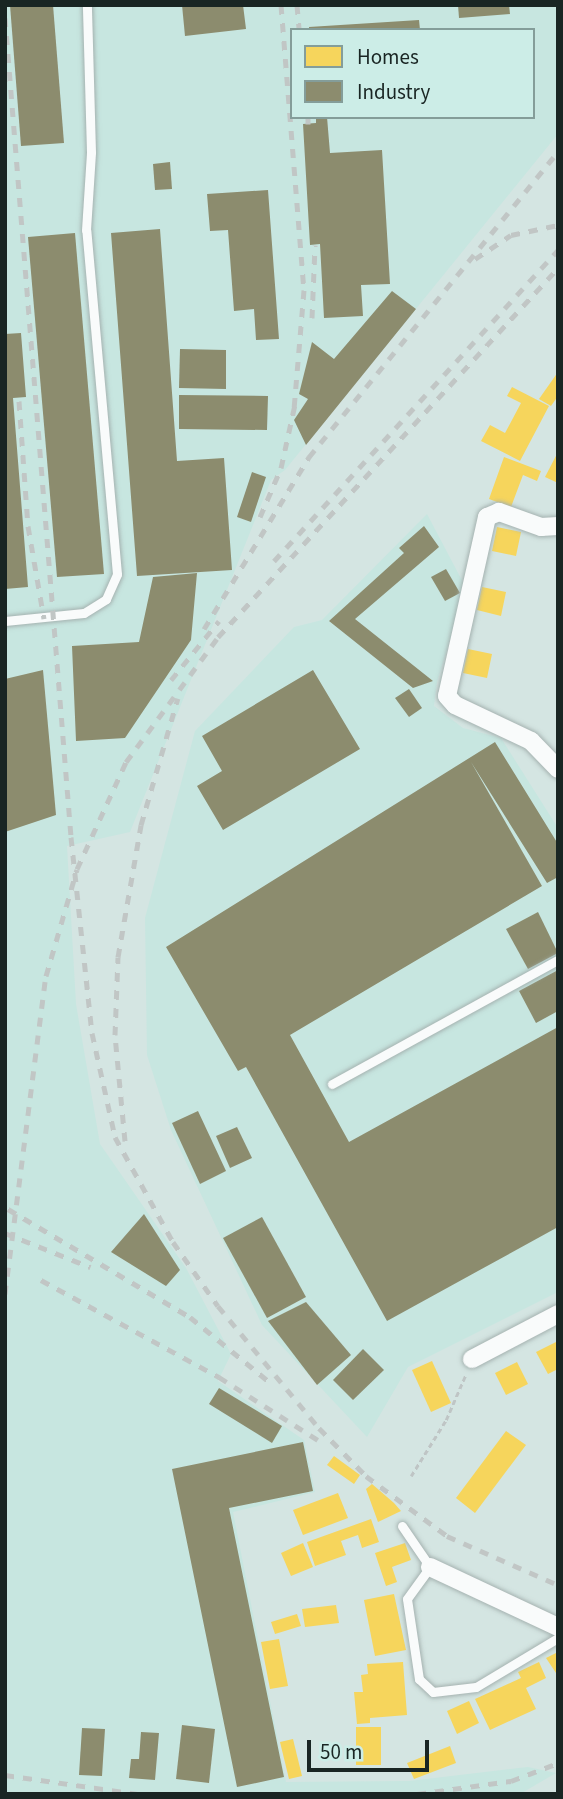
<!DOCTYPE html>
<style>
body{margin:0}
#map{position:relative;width:563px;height:1799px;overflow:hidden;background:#d4e5e2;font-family:"Source Sans 3",sans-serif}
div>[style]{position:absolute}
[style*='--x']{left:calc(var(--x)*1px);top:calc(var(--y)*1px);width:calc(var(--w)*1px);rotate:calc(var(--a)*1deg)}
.built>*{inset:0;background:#c7e6e0}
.homes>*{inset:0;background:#f6d55c}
.industry>*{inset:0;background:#8c8c6e}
.path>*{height:2.5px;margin-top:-1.25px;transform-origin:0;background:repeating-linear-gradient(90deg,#bfc5c5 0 5px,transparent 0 8.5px)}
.roads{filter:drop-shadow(0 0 2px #a5b2b0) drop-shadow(0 0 2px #a5b2b0)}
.service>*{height:9px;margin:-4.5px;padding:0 4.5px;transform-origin:4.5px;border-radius:4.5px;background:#f9fbfb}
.minor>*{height:18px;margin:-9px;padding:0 9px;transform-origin:9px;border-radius:9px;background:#f9fbfb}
.rail>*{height:5px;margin-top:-2.5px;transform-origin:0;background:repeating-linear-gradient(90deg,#c1c6c5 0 9px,transparent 0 18px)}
span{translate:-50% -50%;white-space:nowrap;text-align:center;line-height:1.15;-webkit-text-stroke:7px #ccede7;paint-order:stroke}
.frame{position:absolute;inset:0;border:7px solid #192523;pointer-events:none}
.legend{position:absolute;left:290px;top:28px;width:245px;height:91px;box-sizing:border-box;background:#ccede7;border:2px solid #849d99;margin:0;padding:9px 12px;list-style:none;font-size:21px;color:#192523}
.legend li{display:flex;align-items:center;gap:14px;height:35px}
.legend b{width:35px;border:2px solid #849d99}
.scale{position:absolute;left:307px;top:1740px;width:122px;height:32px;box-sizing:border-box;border:4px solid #192523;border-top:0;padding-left:9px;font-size:21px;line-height:24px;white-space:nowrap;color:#192523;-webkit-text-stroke:5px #ccede7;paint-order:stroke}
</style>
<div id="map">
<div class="built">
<div style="clip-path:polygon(evenodd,5px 5px,558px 5px,558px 134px,285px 470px,271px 480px,130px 832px,67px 846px,76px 1004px,100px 1144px,186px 1268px,231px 1354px,218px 1381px,304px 1440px,315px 1492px,233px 1512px,286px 1782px,409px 1781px,528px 1767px,556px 1773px,520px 1794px,5px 1794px,5px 5px,292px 30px,533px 30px,533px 117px,292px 117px,292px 30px)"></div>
<div style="clip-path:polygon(427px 514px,466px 588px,437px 682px,434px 706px,463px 728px,501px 738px,558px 828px,558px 1292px,408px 1367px,367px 1437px,262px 1325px,171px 1130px,147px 1055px,145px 918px,195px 731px,294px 627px,322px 620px)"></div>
</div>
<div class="homes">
<div style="clip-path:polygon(558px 372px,558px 396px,551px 406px,539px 399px)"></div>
<div style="clip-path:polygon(512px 387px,549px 406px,520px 461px,481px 441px,490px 425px,505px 433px,521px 403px,507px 396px)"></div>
<div style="clip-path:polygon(558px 452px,558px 483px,545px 477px)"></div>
<div style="clip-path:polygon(504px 457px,541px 471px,537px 481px,523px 475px,511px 507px,489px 499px)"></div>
<div style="clip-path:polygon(497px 527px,521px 532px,516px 556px,492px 551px)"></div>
<div style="clip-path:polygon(482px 587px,506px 592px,501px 616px,477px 610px)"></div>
<div style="clip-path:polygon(468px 649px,492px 654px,487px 678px,463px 673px)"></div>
<div style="clip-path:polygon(558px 1341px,558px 1369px,548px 1374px,536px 1352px)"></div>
<div style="clip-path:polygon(432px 1361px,451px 1403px,431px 1412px,412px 1370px)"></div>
<div style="clip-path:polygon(517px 1362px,528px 1384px,506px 1395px,495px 1373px)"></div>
<div style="clip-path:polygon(506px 1431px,526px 1445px,475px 1513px,456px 1498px)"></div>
<div style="clip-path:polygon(334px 1456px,360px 1475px,354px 1484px,327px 1465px)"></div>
<div style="clip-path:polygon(372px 1484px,394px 1503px,401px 1511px,378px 1522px,366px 1489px)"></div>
<div style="clip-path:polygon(338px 1493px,348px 1518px,303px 1535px,293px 1510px)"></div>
<div style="clip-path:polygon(371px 1519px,379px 1542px,362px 1548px,358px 1535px,341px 1541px,346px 1555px,315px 1566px,307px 1542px)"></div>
<div style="clip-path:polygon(303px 1543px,313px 1567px,291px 1576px,281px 1553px)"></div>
<div style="clip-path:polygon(405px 1543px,411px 1560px,392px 1567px,397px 1582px,386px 1586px,375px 1553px)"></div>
<div style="clip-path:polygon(394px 1594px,406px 1650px,375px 1656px,364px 1600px)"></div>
<div style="clip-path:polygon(336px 1605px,339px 1623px,305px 1627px,302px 1609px)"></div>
<div style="clip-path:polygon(297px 1614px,301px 1626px,275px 1634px,271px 1622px)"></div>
<div style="clip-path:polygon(279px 1639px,288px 1686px,270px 1689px,261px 1642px)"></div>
<div style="clip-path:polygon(558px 1652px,558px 1676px,546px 1658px)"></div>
<div style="clip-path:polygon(403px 1662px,407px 1715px,370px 1718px,370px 1723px,357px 1724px,354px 1692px,363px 1692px,361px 1675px,368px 1674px,367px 1664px)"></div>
<div style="clip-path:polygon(539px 1662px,546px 1678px,526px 1688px,536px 1709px,490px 1730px,475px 1699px,521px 1678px,518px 1672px)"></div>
<div style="clip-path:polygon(469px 1701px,479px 1723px,457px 1734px,447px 1711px)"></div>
<div style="clip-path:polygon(356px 1727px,381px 1727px,381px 1765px,356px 1765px)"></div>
<div style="clip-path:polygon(293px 1739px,302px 1776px,289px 1779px,280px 1742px)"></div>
<div style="clip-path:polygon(450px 1746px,456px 1763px,414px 1779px,407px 1763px)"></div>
</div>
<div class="industry">
<div style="clip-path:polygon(10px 5px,53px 5px,64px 143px,21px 146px)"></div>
<div style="clip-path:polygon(182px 5px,243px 5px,246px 29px,185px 36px)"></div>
<div style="clip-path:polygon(458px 5px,509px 5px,510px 14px,459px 18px)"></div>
<div style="clip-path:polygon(419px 20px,420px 30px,309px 30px,309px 27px)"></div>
<div style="clip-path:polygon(316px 117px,327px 117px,330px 153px,382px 150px,390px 284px,361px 285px,363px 316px,324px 318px,320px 244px,310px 245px,303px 124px,316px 123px)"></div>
<div style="clip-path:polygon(170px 162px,172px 189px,155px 190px,153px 164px)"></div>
<div style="clip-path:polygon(268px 190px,279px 339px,256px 340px,254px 309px,234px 311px,228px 230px,210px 231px,207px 194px)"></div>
<div style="clip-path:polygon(160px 229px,177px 461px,224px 458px,232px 570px,137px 576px,111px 233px)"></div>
<div style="clip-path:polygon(75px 233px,104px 574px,57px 577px,28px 237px)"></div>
<div style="clip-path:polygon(392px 291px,416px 309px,306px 445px,294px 420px,308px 399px,299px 394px,312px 342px,334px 359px)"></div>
<div style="clip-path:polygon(21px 333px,26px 397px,13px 398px,28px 587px,5px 589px,5px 334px)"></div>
<div style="clip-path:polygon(180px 349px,226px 350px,226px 389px,179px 388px)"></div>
<div style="clip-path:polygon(179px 395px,268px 396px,267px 430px,179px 429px)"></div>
<div style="clip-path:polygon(252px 472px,266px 477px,251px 522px,237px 517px)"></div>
<div style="clip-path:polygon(424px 526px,439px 547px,355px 619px,433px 681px,413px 688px,329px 621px,404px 553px,399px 548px)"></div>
<div style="clip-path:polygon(446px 569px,460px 593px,445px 601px,431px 577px)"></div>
<div style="clip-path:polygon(197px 573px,191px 640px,125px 738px,76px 741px,72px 646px,139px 642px,153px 577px)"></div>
<div style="clip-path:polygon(43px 670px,56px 815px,5px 832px,5px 679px)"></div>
<div style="clip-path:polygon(313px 670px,360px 749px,223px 830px,197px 786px,222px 771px,202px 736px)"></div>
<div style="clip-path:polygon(409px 689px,422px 708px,409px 717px,395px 698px)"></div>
<div style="clip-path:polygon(495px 742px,558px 844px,558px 877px,547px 883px,471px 762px,542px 886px,290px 1035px,349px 1142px,558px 1027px,558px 1227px,387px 1321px,246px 1067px,238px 1071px,166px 947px)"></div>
<div style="clip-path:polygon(538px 912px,558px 953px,528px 969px,506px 929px)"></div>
<div style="clip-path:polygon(558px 970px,558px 1011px,536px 1023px,519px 991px)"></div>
<div style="clip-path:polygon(198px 1111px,226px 1171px,200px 1184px,172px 1123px)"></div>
<div style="clip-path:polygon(237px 1127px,252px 1158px,230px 1168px,216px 1136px)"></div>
<div style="clip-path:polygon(144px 1214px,180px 1270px,166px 1286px,111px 1252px)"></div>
<div style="clip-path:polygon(262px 1217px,306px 1297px,267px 1318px,223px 1238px)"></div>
<div style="clip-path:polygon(306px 1302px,351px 1355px,317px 1385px,268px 1321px)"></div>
<div style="clip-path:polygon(363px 1349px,384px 1370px,353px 1400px,333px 1380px)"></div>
<div style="clip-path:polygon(219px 1388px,282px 1426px,272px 1443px,209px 1404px)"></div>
<div style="clip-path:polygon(303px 1442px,313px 1491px,229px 1508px,284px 1777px,237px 1787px,172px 1469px)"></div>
<div style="clip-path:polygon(182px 1725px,215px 1729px,209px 1783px,176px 1779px)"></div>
<div style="clip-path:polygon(82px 1728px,105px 1729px,102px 1776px,79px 1775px)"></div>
<div style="clip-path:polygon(141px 1732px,159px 1733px,155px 1780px,129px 1778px,131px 1759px,139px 1759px)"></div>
</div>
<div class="path">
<div style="--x:411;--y:1476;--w:66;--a:-58"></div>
<div style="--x:446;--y:1420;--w:50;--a:-66.5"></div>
</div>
<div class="roads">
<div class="service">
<div style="--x:5;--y:621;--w:79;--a:-5.8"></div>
<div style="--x:84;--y:613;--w:26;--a:-32"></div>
<div style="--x:106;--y:599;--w:27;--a:-66"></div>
<div style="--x:117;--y:574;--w:345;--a:-95.1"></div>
<div style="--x:86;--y:230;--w:78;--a:-86.3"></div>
<div style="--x:91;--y:152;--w:147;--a:-91.6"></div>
<div style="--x:332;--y:1084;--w:258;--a:-28.8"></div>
<div style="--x:402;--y:1526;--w:50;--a:55.7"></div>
<div style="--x:430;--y:1567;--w:39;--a:126"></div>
<div style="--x:407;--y:1599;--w:81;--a:81.5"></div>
<div style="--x:419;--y:1679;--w:19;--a:43"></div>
<div style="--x:433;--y:1692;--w:43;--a:-6.6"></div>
<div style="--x:476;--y:1687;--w:96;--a:-30.9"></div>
</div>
<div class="minor">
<div style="--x:558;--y:526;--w:17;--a:177"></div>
<div style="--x:541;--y:527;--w:45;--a:-160.3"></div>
<div style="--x:499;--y:512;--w:13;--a:157"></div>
<div style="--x:487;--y:517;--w:183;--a:102.6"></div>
<div style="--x:447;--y:696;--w:12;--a:48"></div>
<div style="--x:455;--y:705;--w:84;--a:25.3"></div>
<div style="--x:531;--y:741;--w:39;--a:46"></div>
<div style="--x:472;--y:1359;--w:97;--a:-27.6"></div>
<div style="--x:430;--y:1567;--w:141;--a:25.1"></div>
</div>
</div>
<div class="rail">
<div style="--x:281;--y:5;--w:286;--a:85.4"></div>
<div style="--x:304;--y:290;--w:118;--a:94.8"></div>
<div style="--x:297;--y:5;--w:25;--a:85"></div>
<div style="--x:5;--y:18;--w:822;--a:85.39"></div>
<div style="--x:71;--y:837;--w:197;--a:83.9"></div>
<div style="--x:92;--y:1033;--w:107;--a:77.5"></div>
<div style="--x:115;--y:1137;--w:120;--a:61.1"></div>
<div style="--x:173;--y:1242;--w:78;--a:54.9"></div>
<div style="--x:218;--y:1306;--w:158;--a:50.4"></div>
<div style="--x:319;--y:1428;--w:67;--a:45.6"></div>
<div style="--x:366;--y:1476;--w:101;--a:36.5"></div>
<div style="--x:447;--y:1536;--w:121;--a:23.8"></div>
<div style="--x:308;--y:117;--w:7;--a:90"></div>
<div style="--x:475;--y:259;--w:43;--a:-33.7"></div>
<div style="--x:511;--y:235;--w:48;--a:-12"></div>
<div style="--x:312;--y:318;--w:73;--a:-87.6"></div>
<div style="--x:19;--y:401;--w:125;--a:85.9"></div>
<div style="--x:28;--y:526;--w:94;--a:80.2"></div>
<div style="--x:260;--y:517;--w:53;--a:-66.8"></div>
<div style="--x:281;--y:468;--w:70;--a:-77.6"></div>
<div style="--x:274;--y:561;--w:421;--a:-47.6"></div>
<div style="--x:204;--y:629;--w:202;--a:-58.6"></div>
<div style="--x:309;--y:457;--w:394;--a:-50.8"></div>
<div style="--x:171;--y:680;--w:76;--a:-50.9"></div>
<div style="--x:125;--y:1141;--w:106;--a:-95.4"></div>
<div style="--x:115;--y:1035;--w:78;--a:-87.8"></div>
<div style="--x:118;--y:957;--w:134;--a:-80.1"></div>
<div style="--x:141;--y:825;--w:132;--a:-73.8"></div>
<div style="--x:8;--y:1209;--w:212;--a:30.7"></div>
<div style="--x:190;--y:1317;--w:107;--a:39.3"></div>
<div style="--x:5;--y:1233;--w:92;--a:21.8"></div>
<div style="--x:41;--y:1280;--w:203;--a:28.6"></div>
<div style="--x:219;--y:1377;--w:125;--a:32.5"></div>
<div style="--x:5;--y:1294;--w:321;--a:-82.7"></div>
<div style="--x:46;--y:976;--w:111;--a:-73.8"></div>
<div style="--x:77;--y:869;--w:118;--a:-65.4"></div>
<div style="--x:126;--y:762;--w:155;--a:-53.6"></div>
<div style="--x:218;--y:637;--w:502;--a:-47.34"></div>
<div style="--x:5;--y:1775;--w:134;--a:8.1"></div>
<div style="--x:417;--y:1794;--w:95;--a:-7.9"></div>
<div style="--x:511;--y:1781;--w:50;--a:-21"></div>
</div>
<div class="frame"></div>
<ul class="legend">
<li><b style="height:19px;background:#f6d55c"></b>Homes</li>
<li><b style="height:19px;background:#8c8c6e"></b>Industry</li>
</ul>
<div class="scale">50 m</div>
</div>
